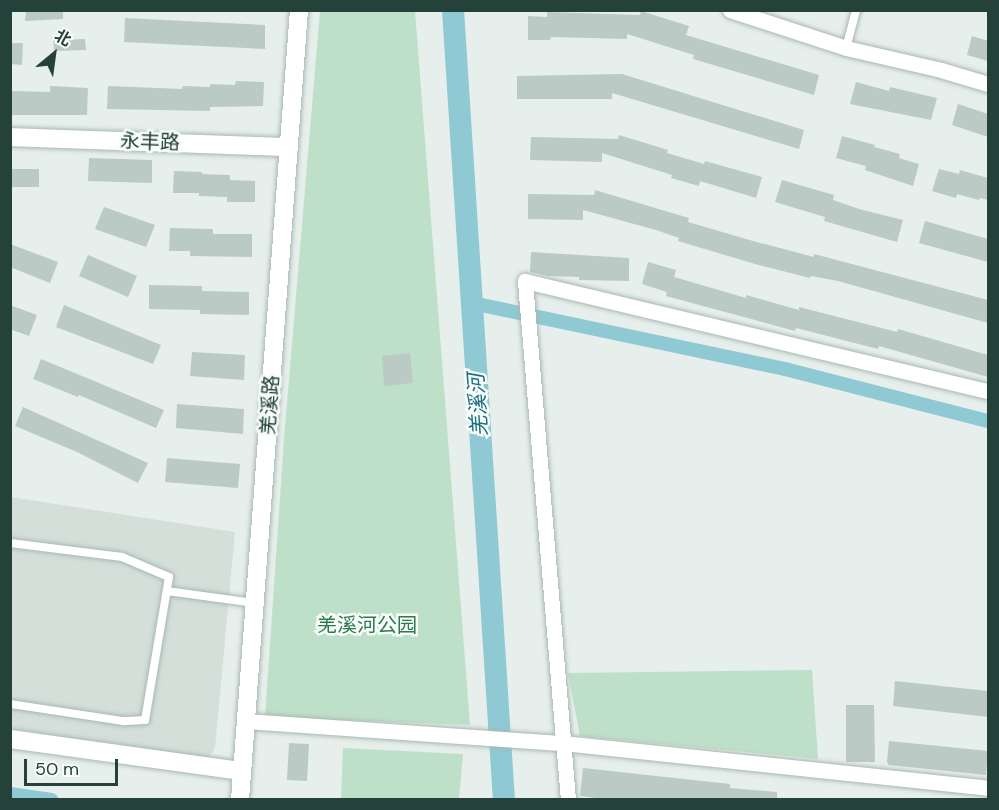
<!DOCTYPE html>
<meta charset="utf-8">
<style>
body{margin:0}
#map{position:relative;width:999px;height:810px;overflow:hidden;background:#e6efeb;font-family:"DM Sans","Noto Sans SC",sans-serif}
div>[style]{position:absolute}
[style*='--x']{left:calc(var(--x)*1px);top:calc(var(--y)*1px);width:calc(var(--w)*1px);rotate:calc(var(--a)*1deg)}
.built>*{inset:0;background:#d4dfda}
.green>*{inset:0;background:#bfe0c8}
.canal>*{height:14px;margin:-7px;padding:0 7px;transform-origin:7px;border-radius:7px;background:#8ec9d4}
.river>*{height:22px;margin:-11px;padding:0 11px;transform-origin:11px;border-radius:11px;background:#8ec9d4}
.building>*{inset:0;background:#bbcac4}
.roads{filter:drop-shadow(0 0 2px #a8b8b2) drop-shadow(0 0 2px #a8b8b2)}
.service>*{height:8px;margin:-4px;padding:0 4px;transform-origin:4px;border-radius:4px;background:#fff}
.minor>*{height:15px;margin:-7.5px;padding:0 7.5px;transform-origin:7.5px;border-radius:7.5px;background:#fff}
.tertiary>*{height:18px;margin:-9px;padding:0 9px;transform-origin:9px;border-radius:9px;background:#fff}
span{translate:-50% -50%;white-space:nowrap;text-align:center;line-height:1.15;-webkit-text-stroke:5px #f7fbf9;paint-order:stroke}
.street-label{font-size:20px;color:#24423a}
.park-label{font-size:20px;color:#2d7a4b}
.water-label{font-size:21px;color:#1c6f80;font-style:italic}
.frame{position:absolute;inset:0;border:12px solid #24423a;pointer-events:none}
.north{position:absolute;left:24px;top:24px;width:60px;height:60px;-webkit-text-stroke:4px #f7fbf9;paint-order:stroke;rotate:29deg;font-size:16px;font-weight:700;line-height:24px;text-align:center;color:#24423a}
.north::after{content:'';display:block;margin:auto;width:21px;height:27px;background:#24423a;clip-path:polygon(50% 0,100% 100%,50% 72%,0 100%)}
.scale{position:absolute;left:24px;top:759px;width:94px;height:27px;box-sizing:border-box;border:3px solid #24423a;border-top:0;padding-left:8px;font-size:18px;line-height:21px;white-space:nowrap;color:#24423a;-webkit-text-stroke:4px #f7fbf9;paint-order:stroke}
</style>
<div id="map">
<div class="built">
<div style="clip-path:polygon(11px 497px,235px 532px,215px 748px,208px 758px,11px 729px)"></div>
</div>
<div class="green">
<div style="clip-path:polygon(320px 11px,415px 11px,470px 725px,265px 717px,284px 439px)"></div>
<div style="clip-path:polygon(812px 670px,818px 759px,580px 736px,568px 673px)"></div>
<div style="clip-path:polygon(343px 748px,463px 754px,459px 799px,341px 799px)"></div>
</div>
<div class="canal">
<div style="--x:472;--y:303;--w:320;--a:11.9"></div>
<div style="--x:785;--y:369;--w:210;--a:14.4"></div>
<div style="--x:10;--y:794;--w:42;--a:8.1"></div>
</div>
<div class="river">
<div style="--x:453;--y:10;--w:792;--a:86.31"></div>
</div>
<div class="building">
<div style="clip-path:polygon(26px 10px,63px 10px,63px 19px,25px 21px)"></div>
<div style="clip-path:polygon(641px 11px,689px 26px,686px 35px,819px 75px,814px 95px,693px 59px,694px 55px,627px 34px,627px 39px,551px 37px,550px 40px,528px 40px,528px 16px,547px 17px,547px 12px,640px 15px)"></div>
<div style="clip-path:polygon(125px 18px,265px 25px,265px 49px,124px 42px)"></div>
<div style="clip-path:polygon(972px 36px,988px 41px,988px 61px,967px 55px)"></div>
<div style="clip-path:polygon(85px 39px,86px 50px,54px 51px,53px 40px)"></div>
<div style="clip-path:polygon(10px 43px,23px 43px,22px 65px,10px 64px)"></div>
<div style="clip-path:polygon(622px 74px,804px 130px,799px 149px,612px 93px,612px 99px,517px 99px,517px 76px)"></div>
<div style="clip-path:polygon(236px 81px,264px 82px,263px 106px,210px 107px,210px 111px,107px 109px,108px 86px,182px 89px,183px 86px,210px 87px,210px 84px,235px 85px)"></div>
<div style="clip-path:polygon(856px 82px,889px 91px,890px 87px,937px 98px,931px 120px,850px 104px)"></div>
<div style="clip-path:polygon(50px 86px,88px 88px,87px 115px,10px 115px,10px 91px,50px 92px)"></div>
<div style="clip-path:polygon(958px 104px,988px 114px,988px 137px,952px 125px)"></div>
<div style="clip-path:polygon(619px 135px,668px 150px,667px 153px,704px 164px,705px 161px,762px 177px,756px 198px,700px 181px,699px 186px,671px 178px,672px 175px,602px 153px,602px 162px,530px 160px,531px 137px,618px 139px)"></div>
<div style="clip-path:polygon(842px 136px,875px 145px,874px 147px,900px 154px,899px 158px,919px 164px,913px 186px,865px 170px,866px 166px,836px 158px)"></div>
<div style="clip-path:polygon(89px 158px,152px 160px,152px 183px,88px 181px)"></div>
<div style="clip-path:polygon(10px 169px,39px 169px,39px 187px,10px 187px)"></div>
<div style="clip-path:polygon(939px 169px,959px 174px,960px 170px,988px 178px,988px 200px,980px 198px,979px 200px,957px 194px,956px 198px,932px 191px)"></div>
<div style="clip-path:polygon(174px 171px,202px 172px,202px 174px,230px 175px,230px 180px,255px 181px,255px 202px,227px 202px,227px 197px,199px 196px,199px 193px,173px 193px)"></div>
<div style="clip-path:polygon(782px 180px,834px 195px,833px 200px,859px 209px,903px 220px,897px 242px,824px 221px,825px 217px,775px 202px)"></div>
<div style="clip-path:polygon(595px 190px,689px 218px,688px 222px,753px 241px,814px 257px,814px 254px,988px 300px,988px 323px,838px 281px,811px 276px,810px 278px,755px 264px,678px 241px,679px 238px,656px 230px,583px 210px,583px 220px,528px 219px,528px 194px,594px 195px)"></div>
<div style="clip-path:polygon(104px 207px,155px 225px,146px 247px,95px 229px)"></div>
<div style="clip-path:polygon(925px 221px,988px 239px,988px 262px,919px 243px)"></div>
<div style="clip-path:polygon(170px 228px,213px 229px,213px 234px,252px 234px,252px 257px,190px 256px,190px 251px,169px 251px)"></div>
<div style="clip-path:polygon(10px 244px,58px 262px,50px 283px,10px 267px)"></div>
<div style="clip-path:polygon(531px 252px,629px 258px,629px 281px,579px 280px,579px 277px,548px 276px,530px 272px)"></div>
<div style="clip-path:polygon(88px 255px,137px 276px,128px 297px,79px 276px)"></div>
<div style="clip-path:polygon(648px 262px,676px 270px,674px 277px,746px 298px,746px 295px,799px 310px,799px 307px,897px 332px,898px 329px,988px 355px,988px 377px,879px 346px,878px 349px,796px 328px,795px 331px,666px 296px,667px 292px,642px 284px)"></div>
<div style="clip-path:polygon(149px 285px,202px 286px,202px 291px,249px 292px,249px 315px,200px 314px,200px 310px,149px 309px)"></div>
<div style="clip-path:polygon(10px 305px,37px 315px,29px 336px,10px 329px)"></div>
<div style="clip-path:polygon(64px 305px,161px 345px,153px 364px,56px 327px)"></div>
<div style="clip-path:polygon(192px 352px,245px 355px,244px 380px,190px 376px)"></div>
<div style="clip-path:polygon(410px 353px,413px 383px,384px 386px,382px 356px)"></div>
<div style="clip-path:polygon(41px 359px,164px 410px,156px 428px,79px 395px,78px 397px,33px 379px)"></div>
<div style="clip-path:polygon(177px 404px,244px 409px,243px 434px,176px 428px)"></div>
<div style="clip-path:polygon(23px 407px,148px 463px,138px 483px,77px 452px,15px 426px)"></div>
<div style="clip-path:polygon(167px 458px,240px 464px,238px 488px,165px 482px)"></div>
<div style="clip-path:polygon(895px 681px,988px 691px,988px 717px,893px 706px)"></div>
<div style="clip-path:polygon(846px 705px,874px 705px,875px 762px,846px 762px)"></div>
<div style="clip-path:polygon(889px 741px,988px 751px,986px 775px,889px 765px,887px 762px)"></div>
<div style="clip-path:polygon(289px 743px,309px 744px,307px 781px,287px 780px)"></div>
<div style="clip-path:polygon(583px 768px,730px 784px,730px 788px,777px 792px,777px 800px,611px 800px,580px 796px)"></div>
</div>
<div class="roads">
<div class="service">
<div style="--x:846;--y:48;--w:39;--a:-75"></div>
<div style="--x:10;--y:543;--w:113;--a:7.1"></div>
<div style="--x:122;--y:557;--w:51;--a:23.1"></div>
<div style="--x:169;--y:577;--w:145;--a:99.5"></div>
<div style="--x:145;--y:720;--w:22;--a:177"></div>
<div style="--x:123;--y:721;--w:114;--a:-171.4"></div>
<div style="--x:167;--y:591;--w:89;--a:7.8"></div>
</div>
<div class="minor">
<div style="--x:730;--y:10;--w:122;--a:18.1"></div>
<div style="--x:846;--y:48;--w:98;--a:13"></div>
<div style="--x:941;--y:70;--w:49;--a:16.6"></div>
<div style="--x:246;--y:721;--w:318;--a:4"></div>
<div style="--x:563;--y:743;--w:427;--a:6"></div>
<div style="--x:568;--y:800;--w:521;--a:-94.74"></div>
<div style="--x:525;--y:281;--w:476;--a:13.4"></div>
</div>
<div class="tertiary">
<div style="--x:10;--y:137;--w:279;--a:2.1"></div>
<div style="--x:10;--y:739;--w:234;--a:7.9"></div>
<div style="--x:240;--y:800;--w:792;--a:-85.73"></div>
</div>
</div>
<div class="street-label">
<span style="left:150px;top:142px;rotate:2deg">永丰路</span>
<span style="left:270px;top:405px;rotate:-86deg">羌溪路</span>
</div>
<div class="park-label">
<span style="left:367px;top:625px">羌溪河公园</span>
</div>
<div class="water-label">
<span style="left:478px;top:405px;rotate:-94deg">羌溪河</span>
</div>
<div class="frame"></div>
<div class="north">北</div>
<div class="scale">50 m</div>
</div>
